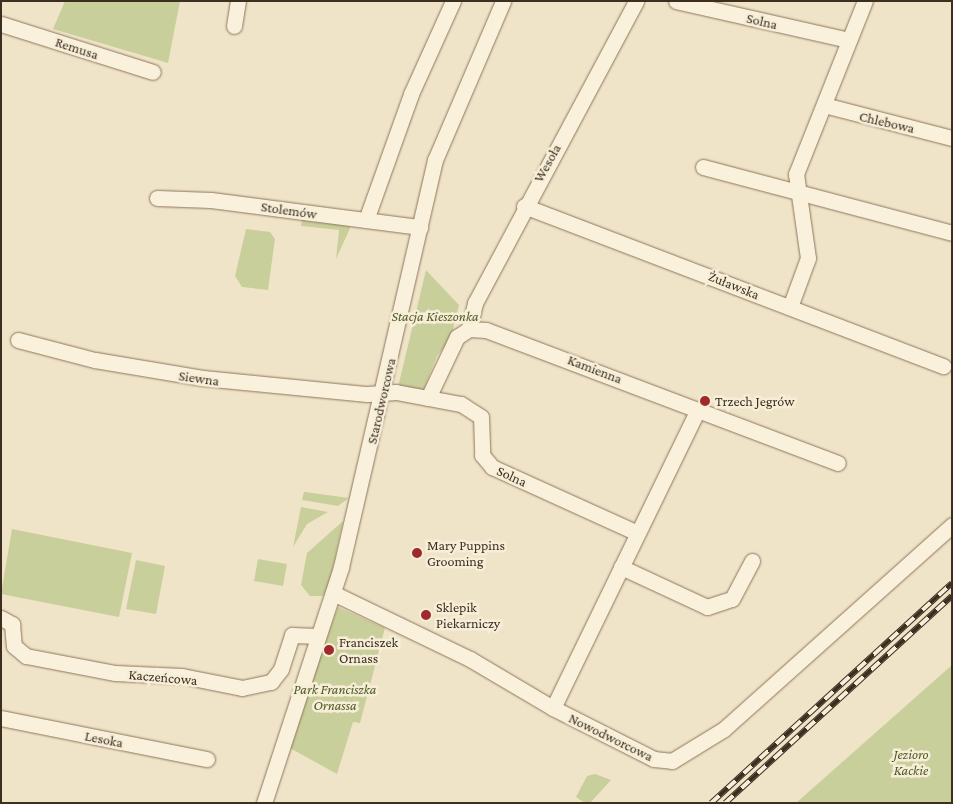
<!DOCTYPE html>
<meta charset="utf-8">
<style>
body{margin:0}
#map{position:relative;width:953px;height:804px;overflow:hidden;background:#f0e4c8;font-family:"Crimson Pro",serif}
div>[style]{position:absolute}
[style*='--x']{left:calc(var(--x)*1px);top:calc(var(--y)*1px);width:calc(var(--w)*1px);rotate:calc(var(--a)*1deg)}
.green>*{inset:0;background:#c9cf9b}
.roads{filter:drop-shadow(0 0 1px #8d765c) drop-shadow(0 0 1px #8d765c)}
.minor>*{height:15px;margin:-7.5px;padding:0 7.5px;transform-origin:7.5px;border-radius:7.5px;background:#faf1dc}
.rail>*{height:5.5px;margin-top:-2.75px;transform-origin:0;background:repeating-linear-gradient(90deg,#f7eed8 0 11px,#3d2e20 0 22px);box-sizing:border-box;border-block:1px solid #3d2e20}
.dots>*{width:14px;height:14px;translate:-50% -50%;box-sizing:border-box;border:2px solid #f7eed8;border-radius:50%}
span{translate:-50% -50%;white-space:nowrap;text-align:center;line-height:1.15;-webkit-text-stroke:5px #f7eed8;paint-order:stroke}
.street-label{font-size:14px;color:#3d2e20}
.park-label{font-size:14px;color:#4d5a26;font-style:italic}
.poi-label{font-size:14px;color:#3d2e20}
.left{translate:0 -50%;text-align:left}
.frame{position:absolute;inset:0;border:2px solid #3d2e20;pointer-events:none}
</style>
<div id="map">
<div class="green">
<div style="clip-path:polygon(65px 1px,180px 1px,168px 63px,53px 29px)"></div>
<div style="clip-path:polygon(302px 219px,351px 226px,336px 259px,339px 230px,301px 226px)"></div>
<div style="clip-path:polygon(246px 229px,270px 232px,275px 239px,268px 290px,242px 287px,235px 276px)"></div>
<div style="clip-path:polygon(426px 270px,459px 305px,453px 329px,458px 331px,437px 356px,423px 392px,398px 387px)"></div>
<div style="clip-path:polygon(304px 492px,305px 492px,349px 498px,338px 506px,302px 500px)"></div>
<div style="clip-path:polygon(301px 507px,328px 512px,307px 524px,293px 547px)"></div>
<div style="clip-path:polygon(343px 521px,328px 590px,323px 596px,310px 596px,301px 585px,307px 553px)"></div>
<div style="clip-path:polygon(12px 529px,132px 553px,119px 617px,1px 594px)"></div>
<div style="clip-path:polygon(258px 559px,287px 564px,283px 586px,254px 581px)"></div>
<div style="clip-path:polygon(136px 560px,165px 566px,156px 614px,126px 609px)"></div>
<div style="clip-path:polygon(338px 607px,385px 628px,360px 723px,353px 722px,337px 774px,288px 747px)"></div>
<div style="clip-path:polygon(952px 665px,952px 803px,796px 803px)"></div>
<div style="clip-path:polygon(595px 774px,611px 780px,590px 803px,585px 803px,576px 797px,587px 776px)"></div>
</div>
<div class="roads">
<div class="minor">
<div style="--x:676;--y:1;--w:177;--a:12.7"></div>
<div style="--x:1;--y:24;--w:159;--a:17.5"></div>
<div style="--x:234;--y:26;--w:25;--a:-81"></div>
<div style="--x:824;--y:105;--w:132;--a:14.5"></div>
<div style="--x:703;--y:167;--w:258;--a:14.8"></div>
<div style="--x:157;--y:198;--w:54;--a:2.1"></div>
<div style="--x:211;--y:200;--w:211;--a:7.4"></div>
<div style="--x:524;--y:206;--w:449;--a:20.9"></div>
<div style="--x:366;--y:220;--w:134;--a:-70.3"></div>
<div style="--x:411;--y:94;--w:102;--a:-65.7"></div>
<div style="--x:790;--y:307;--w:52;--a:-69.8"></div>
<div style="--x:808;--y:258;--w:85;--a:-98.1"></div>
<div style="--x:796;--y:174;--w:186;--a:-68.3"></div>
<div style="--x:469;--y:329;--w:27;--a:-77"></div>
<div style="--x:475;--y:303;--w:342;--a:-61.9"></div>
<div style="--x:18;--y:340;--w:80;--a:14.6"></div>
<div style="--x:95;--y:360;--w:109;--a:9.5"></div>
<div style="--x:203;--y:378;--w:165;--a:5.6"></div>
<div style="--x:367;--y:394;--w:29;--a:-4"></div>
<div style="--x:396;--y:392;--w:66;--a:10.5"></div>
<div style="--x:461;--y:404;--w:24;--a:33"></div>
<div style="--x:481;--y:417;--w:38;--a:88"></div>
<div style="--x:482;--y:455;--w:16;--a:50"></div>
<div style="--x:492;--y:467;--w:157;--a:24.4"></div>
<div style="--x:428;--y:398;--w:68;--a:-64.6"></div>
<div style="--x:457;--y:337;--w:14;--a:-34"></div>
<div style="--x:469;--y:329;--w:17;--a:3"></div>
<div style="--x:486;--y:330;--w:376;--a:20.7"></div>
<div style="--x:621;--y:567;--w:95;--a:24.9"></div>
<div style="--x:707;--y:607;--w:26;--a:-18"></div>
<div style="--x:732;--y:599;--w:43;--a:-62.2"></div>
<div style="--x:333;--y:593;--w:152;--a:25.7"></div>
<div style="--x:470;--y:659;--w:96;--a:30.6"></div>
<div style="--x:553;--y:708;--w:113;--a:26.8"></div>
<div style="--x:654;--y:759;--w:18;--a:6"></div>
<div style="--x:672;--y:761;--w:61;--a:-31.6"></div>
<div style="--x:724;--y:729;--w:306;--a:-41.8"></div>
<div style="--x:1;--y:618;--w:13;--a:29"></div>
<div style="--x:12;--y:624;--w:22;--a:85"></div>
<div style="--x:14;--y:646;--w:16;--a:40"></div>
<div style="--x:26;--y:656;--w:91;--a:10.8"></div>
<div style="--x:115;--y:673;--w:67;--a:2.6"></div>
<div style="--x:182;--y:676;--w:61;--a:11.3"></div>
<div style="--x:242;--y:688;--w:30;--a:-12"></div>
<div style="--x:271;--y:682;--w:16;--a:-52"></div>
<div style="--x:281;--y:669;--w:36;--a:-72"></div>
<div style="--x:292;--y:635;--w:26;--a:2"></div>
<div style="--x:553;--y:708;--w:332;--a:-64.1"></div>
<div style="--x:1;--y:718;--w:210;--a:11.3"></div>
<div style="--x:264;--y:803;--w:248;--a:-71.9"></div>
<div style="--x:341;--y:567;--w:418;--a:-77"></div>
<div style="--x:435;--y:160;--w:173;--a:-66.8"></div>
</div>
</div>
<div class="rail">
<div style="--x:711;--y:803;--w:326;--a:-42.4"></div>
<div style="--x:725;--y:803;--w:307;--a:-42.4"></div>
</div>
<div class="dots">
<div style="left:705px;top:401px;background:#9e2a2b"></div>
<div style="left:417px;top:553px;background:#9e2a2b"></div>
<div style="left:426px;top:615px;background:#9e2a2b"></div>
<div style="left:329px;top:650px;background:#9e2a2b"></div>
</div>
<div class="street-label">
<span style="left:762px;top:21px;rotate:13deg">Solna</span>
<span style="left:77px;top:48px;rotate:18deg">Remusa</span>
<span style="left:887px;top:122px;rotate:13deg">Chlebowa</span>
<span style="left:547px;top:163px;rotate:-61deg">Wesoła</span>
<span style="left:289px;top:210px;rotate:8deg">Stolemów</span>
<span style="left:734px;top:285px;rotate:22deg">Żuławska</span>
<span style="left:595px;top:369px;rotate:21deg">Kamienna</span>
<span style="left:199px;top:378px;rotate:8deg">Siewna</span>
<span style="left:381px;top:401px;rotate:-77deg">Starodworcowa</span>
<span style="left:512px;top:476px;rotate:25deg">Solna</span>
<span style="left:163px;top:677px;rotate:5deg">Kaczeńcowa</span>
<span style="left:611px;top:737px;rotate:26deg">Nowodworcowa</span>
<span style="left:104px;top:739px;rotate:11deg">Lesoka</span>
</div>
<div class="park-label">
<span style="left:435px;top:316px">Stacja Kieszonka</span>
<span style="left:335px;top:697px">Park Franciszka<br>Ornassa</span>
<span style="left:911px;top:762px">Jezioro<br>Kackie</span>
</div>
<div class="poi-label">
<span class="left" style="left:715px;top:401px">Trzech Jegrów</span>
<span class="left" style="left:427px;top:553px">Mary Puppins<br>Grooming</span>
<span class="left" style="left:436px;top:615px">Sklepik<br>Piekarniczy</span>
<span class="left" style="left:339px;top:650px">Franciszek<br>Ornass</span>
</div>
<div class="frame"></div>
</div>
